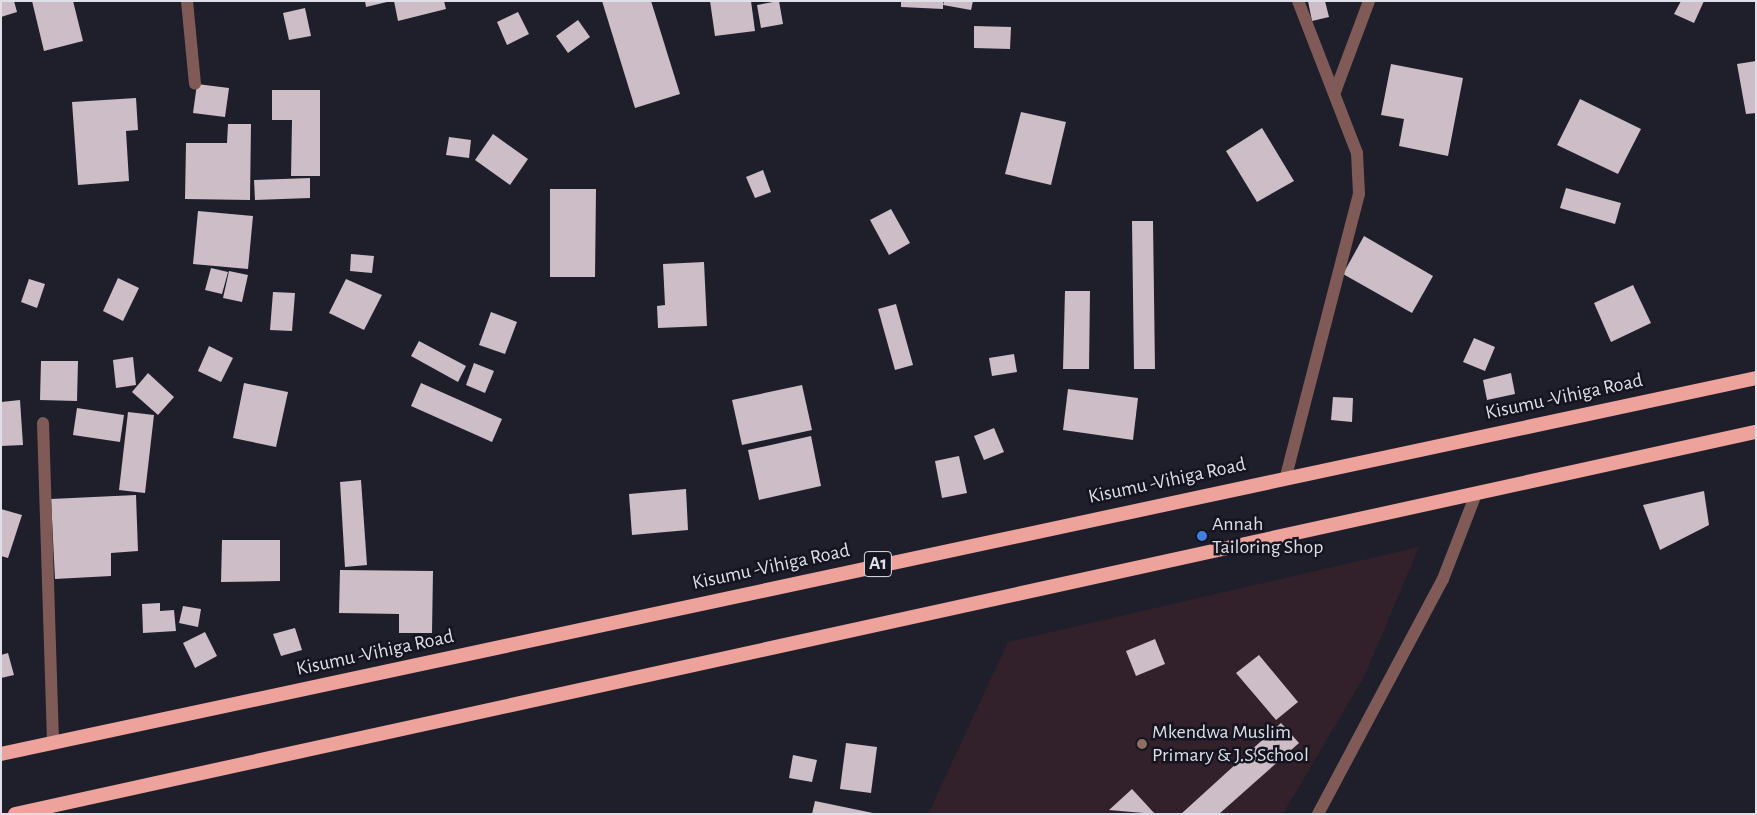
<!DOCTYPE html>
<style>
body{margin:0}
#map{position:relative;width:1757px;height:815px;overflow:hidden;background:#1e1f2a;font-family:"Alegreya Sans",sans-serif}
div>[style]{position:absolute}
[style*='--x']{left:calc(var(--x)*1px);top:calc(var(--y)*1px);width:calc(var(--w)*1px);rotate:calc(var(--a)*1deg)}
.education>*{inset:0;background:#32212a}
.building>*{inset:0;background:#ccbdc7}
.minor>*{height:12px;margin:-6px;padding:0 6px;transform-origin:6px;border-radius:6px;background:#7f5a57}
.tertiary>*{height:12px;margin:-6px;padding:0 6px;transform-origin:6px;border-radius:6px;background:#7f5a57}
.trunk>*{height:14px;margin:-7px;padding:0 7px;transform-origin:7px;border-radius:7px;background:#eea29c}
.dots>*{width:14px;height:14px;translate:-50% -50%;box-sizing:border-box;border:2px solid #151521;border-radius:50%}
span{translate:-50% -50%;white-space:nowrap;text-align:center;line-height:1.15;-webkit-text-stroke:5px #151521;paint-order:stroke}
.shield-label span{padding:1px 4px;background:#151521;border:1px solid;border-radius:4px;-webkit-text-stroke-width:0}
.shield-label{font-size:19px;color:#dedfe7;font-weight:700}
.street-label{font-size:20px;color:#dedfe7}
.poi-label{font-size:20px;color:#dedfe7}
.left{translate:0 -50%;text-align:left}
.frame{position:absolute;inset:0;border:2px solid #dedfe7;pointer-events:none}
</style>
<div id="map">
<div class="education">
<div style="clip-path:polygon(1419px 547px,1365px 675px,1283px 814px,928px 814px,1008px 642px)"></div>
</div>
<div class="building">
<div style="clip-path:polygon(1px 1px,14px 1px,17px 12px,1px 17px)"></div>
<div style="clip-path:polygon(32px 1px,73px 1px,83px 41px,44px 51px)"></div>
<div style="clip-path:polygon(365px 1px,387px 1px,387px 2px,366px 7px)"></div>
<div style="clip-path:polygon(394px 1px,444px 1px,446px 9px,398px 21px)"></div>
<div style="clip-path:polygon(602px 1px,651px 1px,680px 94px,635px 108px)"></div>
<div style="clip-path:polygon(710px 1px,751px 1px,755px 31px,715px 36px)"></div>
<div style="clip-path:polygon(779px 1px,783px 24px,761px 28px,757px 5px)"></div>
<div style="clip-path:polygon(901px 1px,943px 1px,943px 9px,901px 7px)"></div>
<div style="clip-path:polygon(944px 1px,973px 1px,971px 10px,943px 5px)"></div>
<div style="clip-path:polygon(1308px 1px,1325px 1px,1329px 17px,1312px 21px)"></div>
<div style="clip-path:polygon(1681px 1px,1704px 1px,1694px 23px,1674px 14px)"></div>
<div style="clip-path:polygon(305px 8px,311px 36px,289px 40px,283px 13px)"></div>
<div style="clip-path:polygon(518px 12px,529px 34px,507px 45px,497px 22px)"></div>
<div style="clip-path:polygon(578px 20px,590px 37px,568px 53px,556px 36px)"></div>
<div style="clip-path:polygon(974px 26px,1011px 27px,1010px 49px,974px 48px)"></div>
<div style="clip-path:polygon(1756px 61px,1756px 113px,1746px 114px,1737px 64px)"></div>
<div style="clip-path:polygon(1391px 64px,1463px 78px,1448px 156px,1399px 146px,1404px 119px,1381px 115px)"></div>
<div style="clip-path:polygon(197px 84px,229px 88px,225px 117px,193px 113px)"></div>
<div style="clip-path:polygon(272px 90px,320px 90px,320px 176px,291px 176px,292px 120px,272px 120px)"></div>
<div style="clip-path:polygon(136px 98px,138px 130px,126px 131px,129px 181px,78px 185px,72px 102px)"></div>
<div style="clip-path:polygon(1580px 99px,1641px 129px,1618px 174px,1557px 145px)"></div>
<div style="clip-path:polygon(1021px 112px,1066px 122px,1051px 185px,1005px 174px)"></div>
<div style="clip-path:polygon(228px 124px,251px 124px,250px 200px,185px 199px,186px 143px,227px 143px)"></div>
<div style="clip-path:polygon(1262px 128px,1294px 181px,1257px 202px,1226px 151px)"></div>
<div style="clip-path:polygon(493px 134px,528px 159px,510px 185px,475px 160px)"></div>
<div style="clip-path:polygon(449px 137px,471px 140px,469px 158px,446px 155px)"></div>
<div style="clip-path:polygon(763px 170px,771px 192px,755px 198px,746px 177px)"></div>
<div style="clip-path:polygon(310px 178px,310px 198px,255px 200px,254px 180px)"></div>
<div style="clip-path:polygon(1566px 188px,1621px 203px,1615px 224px,1560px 208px)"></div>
<div style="clip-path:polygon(550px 189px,596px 189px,595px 277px,550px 277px)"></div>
<div style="clip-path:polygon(891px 209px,910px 243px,889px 255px,870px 220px)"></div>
<div style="clip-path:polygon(198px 211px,253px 216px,248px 269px,193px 264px)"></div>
<div style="clip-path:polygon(1132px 221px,1153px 221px,1155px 369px,1134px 369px)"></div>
<div style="clip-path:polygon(1364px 236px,1433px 276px,1412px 313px,1343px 274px)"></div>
<div style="clip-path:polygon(351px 254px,374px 256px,372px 273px,350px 271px)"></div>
<div style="clip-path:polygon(704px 262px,707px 326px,658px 328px,657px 306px,665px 305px,663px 264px)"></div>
<div style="clip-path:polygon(211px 268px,228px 272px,222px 294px,205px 290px)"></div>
<div style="clip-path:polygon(229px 271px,248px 275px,242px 302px,223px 298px)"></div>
<div style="clip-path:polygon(118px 278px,139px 288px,123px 321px,103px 311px)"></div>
<div style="clip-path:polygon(29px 279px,45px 284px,37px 308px,21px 302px)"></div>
<div style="clip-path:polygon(346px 279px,382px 295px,364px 330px,329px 313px)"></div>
<div style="clip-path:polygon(1633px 285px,1651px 323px,1611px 342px,1594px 303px)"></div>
<div style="clip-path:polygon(1065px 291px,1090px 291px,1089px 369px,1063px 369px)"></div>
<div style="clip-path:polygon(273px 292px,295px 293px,292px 331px,270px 330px)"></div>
<div style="clip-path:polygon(896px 304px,913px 365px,895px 370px,878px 309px)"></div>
<div style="clip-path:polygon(491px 312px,517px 322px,505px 354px,479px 345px)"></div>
<div style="clip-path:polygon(1474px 338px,1495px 347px,1485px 371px,1463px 362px)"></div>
<div style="clip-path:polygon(419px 341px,466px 366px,458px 382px,411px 356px)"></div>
<div style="clip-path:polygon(209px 346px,233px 358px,221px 382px,198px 371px)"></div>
<div style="clip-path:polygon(1014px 354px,1017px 372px,992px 376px,989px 358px)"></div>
<div style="clip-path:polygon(133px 357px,136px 385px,116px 388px,113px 360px)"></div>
<div style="clip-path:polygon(41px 361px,78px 361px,77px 401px,40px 400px)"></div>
<div style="clip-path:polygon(474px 363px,494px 371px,485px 393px,466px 385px)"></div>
<div style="clip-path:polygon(148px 373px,174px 397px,158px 415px,132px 392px)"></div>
<div style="clip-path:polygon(1511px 373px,1515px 394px,1487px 400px,1483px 380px)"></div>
<div style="clip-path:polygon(244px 383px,288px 392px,276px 447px,233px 438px)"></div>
<div style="clip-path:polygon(421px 383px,502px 419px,492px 442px,411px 406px)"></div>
<div style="clip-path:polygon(802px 385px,812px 430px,742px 445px,732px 400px)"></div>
<div style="clip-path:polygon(1068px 389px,1138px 398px,1133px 440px,1063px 430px)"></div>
<div style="clip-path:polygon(1333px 397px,1353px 398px,1352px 422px,1331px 420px)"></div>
<div style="clip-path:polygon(20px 400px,23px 445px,1px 446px,1px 402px)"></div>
<div style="clip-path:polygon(77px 408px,124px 415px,120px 442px,73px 435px)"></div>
<div style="clip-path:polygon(128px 412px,154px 415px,145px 493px,119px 490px)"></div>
<div style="clip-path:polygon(994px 428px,1004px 452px,984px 460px,974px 436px)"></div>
<div style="clip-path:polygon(811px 436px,821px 486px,759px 500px,748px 450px)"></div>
<div style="clip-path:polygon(959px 456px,967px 493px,942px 498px,935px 461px)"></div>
<div style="clip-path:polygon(361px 480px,367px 565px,345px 567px,340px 482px)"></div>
<div style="clip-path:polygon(686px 489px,688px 530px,632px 535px,629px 494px)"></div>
<div style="clip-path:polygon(1704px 491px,1709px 525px,1660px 550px,1643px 505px)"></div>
<div style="clip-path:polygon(136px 495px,138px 551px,111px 553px,111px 576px,55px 579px,51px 499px)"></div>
<div style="clip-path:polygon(1px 509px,22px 515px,8px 558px,1px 556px)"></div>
<div style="clip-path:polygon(222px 540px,280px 540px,280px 581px,221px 582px)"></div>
<div style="clip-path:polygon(340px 570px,433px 571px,432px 633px,399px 633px,399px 614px,339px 613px)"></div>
<div style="clip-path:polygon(160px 603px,160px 611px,174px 610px,176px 631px,143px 633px,142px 604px)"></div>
<div style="clip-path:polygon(183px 606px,201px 609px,198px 627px,179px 623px)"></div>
<div style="clip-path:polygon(295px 628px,302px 650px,281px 656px,273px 634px)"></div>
<div style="clip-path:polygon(205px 632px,217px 656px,195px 668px,183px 643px)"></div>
<div style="clip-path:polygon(1155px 639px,1165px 664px,1136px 676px,1126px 651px)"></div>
<div style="clip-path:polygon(8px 653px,14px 675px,1px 678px,1px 655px)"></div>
<div style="clip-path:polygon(1259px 655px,1298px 702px,1276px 720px,1236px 673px)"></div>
<div style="clip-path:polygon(1281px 723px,1299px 743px,1219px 814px,1181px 814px)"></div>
<div style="clip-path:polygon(846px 743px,877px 747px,871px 793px,840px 789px)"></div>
<div style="clip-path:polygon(793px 755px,817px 760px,812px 782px,789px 778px)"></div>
<div style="clip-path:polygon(1132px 789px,1155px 814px,1109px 810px)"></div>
<div style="clip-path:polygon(815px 801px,873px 813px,873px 814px,812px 814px)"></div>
</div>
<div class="minor">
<div style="--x:187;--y:1;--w:83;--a:84.5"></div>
<div style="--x:1335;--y:92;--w:97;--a:-69.5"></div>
<div style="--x:43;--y:423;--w:320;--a:88.2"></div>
<div style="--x:1286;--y:476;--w:291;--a:-75.5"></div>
<div style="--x:1359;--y:194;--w:41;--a:-92.8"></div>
<div style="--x:1357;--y:153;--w:163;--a:-111.2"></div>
</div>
<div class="tertiary">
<div style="--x:1318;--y:814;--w:266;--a:-62"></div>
<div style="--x:1443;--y:579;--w:91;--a:-68.8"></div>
</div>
<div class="trunk">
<div style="--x:1;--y:754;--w:1795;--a:-12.09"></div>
<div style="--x:15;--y:814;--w:1782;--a:-12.38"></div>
</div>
<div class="dots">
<div style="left:1202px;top:536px;background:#3f7fe0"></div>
<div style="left:1142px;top:744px;background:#8d6e63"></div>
</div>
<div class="shield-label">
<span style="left:878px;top:564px">A1</span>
</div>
<div class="street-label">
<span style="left:1564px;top:397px;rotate:-12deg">Kisumu -Vihiga Road</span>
<span style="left:1167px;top:481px;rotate:-12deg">Kisumu -Vihiga Road</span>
<span style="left:771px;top:567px;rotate:-12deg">Kisumu -Vihiga Road</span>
<span style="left:375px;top:653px;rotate:-12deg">Kisumu -Vihiga Road</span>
</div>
<div class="poi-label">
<span class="left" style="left:1212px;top:536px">Annah<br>Tailoring Shop</span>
<span class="left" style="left:1152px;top:744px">Mkendwa Muslim<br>Primary &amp; J.S School</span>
</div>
<div class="frame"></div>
</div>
